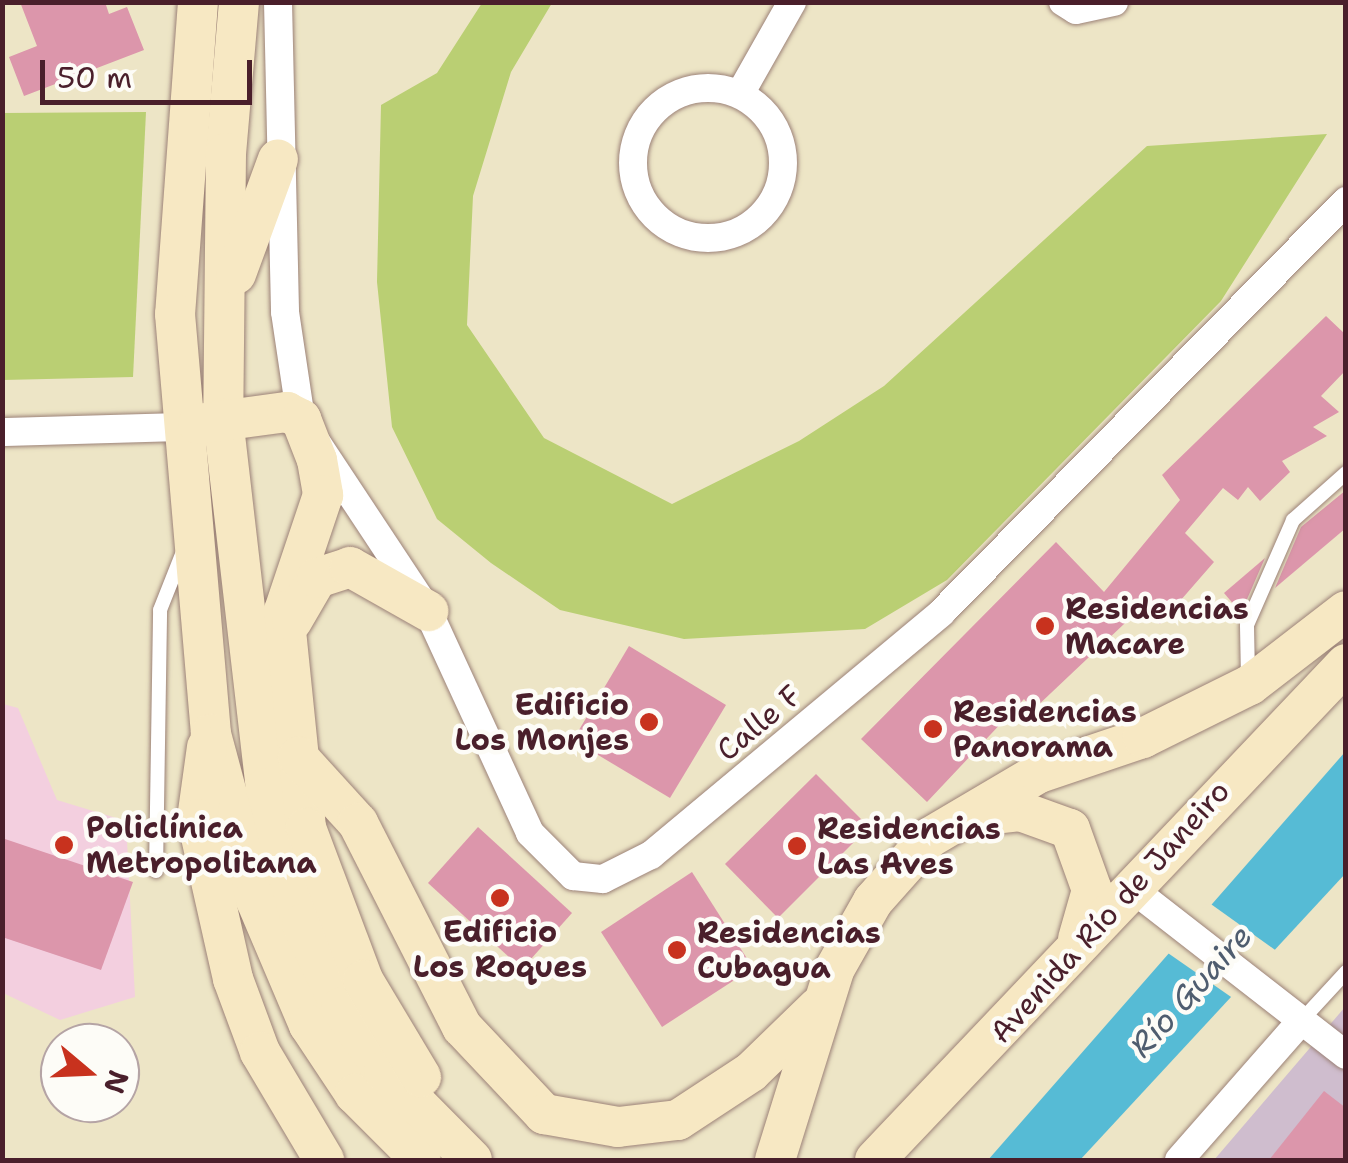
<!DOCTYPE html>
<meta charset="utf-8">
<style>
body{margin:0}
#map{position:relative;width:1348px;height:1163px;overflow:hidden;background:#ede5c6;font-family:"Shantell Sans",sans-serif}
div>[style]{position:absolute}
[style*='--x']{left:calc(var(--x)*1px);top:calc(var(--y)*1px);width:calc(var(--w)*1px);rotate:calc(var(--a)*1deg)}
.built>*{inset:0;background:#f3cfdf}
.industrial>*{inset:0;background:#cfbdce}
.green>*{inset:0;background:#bacf73}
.water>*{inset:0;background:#56bbd5}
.pier>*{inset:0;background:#ede5c6}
.building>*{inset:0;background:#dc96ab}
.roads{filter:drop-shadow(0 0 2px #9c8278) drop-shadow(0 0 2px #9c8278)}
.lane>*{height:14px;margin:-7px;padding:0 7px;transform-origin:7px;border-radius:7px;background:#fff}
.street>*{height:28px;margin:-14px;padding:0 14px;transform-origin:14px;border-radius:14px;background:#fff}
.street>.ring{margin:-14px;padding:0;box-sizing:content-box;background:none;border:28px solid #fff;border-radius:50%}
.secondary>*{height:40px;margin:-20px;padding:0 20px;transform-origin:20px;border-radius:20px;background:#f7e8c3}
.dots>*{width:28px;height:28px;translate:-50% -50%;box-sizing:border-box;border:5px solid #fdfcf7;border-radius:50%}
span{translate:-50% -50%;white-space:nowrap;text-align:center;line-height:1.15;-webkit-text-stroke:9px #fdfcf7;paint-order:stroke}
.poi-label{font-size:30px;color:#4a1f2b;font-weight:700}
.left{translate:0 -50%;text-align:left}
.right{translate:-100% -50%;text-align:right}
.street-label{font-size:30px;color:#4a1f2b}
.water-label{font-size:32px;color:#4f5d6f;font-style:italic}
.frame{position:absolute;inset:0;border:5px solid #4a1f2b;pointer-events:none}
.north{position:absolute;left:40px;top:1023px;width:100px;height:100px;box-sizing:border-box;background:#fdfcf7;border:2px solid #b5a4a5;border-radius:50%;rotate:109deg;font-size:28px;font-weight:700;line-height:40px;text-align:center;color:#4a1f2b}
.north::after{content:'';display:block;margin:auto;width:35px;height:45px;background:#c8321e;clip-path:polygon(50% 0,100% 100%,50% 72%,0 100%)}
.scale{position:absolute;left:40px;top:60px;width:212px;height:45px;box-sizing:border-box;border:5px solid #4a1f2b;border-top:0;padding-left:12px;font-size:30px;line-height:35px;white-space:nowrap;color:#4a1f2b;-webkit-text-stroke:8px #fdfcf7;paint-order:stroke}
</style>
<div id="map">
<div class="built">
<div style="clip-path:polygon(3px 704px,18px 708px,57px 800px,126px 821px,135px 997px,60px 1020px,3px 993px)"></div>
</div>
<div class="industrial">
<div style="clip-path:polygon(1345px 1007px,1345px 1160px,1214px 1160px)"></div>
</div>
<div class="green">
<div style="clip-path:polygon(482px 3px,552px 3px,511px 72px,473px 196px,467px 325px,544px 438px,672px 504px,799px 441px,884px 386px,1147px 146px,1327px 134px,1221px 301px,947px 580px,865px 629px,684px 639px,560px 610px,491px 563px,437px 519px,392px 427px,377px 282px,381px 105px,437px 73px)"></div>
<div style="clip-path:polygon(146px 112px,133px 377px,3px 380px,3px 113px)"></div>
</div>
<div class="water">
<div style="clip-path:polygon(1345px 752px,1345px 874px,1080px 1160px,988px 1160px)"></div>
</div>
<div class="pier">
<div style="clip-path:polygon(1208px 902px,1278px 952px,1234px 999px,1165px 951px)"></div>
</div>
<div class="building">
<div style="clip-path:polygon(20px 2px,105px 2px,109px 14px,127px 7px,144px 50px,24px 96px,9px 57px,37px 46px)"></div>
<div style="clip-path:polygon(1326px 316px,1346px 335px,1346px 370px,1321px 396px,1339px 412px,1313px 427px,1327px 436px,1282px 461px,1290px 472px,1260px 501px,1248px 487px,1238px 500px,1223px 488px,1185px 533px,1214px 562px,1160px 624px,1142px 607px,1033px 710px,1024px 699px,927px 802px,861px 739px,1056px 542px,1104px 592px,1180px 500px,1162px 475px)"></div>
<div style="clip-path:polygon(1346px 490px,1346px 528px,1275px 588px,1301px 527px)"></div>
<div style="clip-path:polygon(1265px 558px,1241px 613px,1224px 593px)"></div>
<div style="clip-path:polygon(629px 646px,726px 705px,670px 798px,573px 740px)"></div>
<div style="clip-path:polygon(816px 774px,869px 827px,778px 918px,725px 864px)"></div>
<div style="clip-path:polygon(478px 827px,572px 913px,522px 969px,428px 883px)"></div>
<div style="clip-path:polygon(2px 838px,133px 882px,101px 970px,2px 937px)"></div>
<div style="clip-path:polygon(692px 872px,753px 968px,662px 1027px,601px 932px)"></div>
<div style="clip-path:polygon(1324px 1091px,1346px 1108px,1346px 1160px,1269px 1160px)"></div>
</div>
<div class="roads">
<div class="lane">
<div style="--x:1248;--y:678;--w:53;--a:-91.1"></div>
<div style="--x:1247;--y:625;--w:115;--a:-66.3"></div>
<div style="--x:1293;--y:520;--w:71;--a:-41.6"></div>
<div style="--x:156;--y:871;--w:261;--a:-89.1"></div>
<div style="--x:160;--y:610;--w:62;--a:-68.4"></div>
<div style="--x:1301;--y:1021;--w:67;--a:-47.4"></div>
</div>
<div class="street">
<div style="--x:278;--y:2;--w:310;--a:88.7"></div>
<div style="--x:285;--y:312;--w:108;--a:81.5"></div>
<div style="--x:301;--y:419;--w:230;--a:56.5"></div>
<div style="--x:428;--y:611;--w:244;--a:65.3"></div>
<div style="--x:530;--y:833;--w:61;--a:45"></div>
<div style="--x:573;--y:876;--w:30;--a:6"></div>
<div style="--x:603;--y:879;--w:54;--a:-26.6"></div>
<div style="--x:651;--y:855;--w:378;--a:-39.8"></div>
<div style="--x:941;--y:613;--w:578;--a:-45.49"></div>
<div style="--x:1063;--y:2;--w:15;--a:32"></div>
<div style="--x:1076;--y:10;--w:39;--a:-12"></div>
<div class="ring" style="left:633px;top:88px;width:122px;height:122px"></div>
<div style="--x:740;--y:94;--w:106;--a:-60.5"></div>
<div style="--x:2;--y:432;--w:182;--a:-1.6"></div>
<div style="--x:1130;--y:887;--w:274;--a:37.9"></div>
<div style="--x:1179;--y:1160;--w:185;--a:-48.7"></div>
</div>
<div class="secondary">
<div style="--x:198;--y:2;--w:313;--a:94.2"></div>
<div style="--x:175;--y:314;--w:422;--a:85.1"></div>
<div style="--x:211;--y:734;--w:170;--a:75"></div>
<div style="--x:255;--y:898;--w:138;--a:67"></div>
<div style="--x:309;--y:1025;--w:83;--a:56.3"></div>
<div style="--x:355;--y:1094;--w:93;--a:45"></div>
<div style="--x:239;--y:2;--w:152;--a:94.9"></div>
<div style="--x:226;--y:153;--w:265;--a:90.6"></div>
<div style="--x:223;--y:418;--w:372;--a:83.4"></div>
<div style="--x:266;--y:788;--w:141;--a:75.2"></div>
<div style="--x:302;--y:924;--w:92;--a:64.8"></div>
<div style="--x:341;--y:1007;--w:77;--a:56.1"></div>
<div style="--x:384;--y:1071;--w:125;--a:45.3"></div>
<div style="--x:236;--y:274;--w:122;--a:-69.9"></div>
<div style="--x:198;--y:424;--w:90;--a:-7.7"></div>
<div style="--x:287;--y:412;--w:16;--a:27"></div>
<div style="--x:301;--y:419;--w:44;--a:68.7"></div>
<div style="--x:317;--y:460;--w:36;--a:80"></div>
<div style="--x:323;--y:495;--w:122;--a:108.6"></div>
<div style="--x:284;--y:611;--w:218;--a:84.2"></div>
<div style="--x:306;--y:828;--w:162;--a:69.4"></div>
<div style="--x:363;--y:980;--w:113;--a:59.1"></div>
<div style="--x:292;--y:621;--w:50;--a:-59.8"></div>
<div style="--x:317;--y:578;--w:35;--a:-18"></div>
<div style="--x:350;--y:567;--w:90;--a:29.4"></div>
<div style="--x:207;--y:747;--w:73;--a:97.9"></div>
<div style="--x:197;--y:819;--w:164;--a:77.3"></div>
<div style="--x:233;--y:979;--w:78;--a:69.7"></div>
<div style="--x:260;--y:1052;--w:126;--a:59.3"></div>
<div style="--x:298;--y:757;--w:89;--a:47.7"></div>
<div style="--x:358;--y:823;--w:229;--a:63"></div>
<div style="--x:462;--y:1027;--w:120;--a:46.7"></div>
<div style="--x:544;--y:1114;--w:75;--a:10"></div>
<div style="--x:618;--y:1127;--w:60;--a:-6.7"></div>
<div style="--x:678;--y:1120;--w:87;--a:-33.3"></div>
<div style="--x:751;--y:1072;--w:93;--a:-44.1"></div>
<div style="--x:975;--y:816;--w:45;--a:-6.3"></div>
<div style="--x:1020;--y:811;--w:53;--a:19.8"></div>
<div style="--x:1070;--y:829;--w:65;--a:70.2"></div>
<div style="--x:1092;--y:890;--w:51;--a:105.9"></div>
<div style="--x:775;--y:1160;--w:199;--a:-72.7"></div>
<div style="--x:834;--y:970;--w:79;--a:-60.5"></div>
<div style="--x:873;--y:901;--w:84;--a:-48.4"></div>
<div style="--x:929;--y:838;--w:128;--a:-30.6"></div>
<div style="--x:1039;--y:773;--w:110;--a:-18.6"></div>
<div style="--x:1143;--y:738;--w:119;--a:-26.4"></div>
<div style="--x:1250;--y:685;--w:121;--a:-37.6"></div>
<div style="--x:875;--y:1160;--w:684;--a:-46.48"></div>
</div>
</div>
<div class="dots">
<div style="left:1045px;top:626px;background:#c8321e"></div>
<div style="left:649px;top:722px;background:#c8321e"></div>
<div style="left:933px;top:729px;background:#c8321e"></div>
<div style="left:64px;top:845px;background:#c8321e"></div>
<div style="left:797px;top:846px;background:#c8321e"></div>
<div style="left:500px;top:898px;background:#c8321e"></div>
<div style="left:677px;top:950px;background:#c8321e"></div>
</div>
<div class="poi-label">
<span class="left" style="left:1065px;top:626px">Residencias<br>Macare</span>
<span class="right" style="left:629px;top:722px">Edificio<br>Los Monjes</span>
<span class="left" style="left:953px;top:729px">Residencias<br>Panorama</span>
<span class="left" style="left:86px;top:845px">Policlínica<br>Metropolitana</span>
<span class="left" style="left:817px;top:846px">Residencias<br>Las Aves</span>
<span style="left:500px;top:949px">Edificio<br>Los Roques</span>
<span class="left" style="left:697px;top:950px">Residencias<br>Cubagua</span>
</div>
<div class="street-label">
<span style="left:759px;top:723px;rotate:-40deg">Calle F</span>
<span style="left:1110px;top:912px;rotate:-48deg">Avenida Río de Janeiro</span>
</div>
<div class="water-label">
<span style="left:1191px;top:991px;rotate:-48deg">Río Guaire</span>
</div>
<div class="frame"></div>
<div class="north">N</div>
<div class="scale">50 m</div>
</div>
